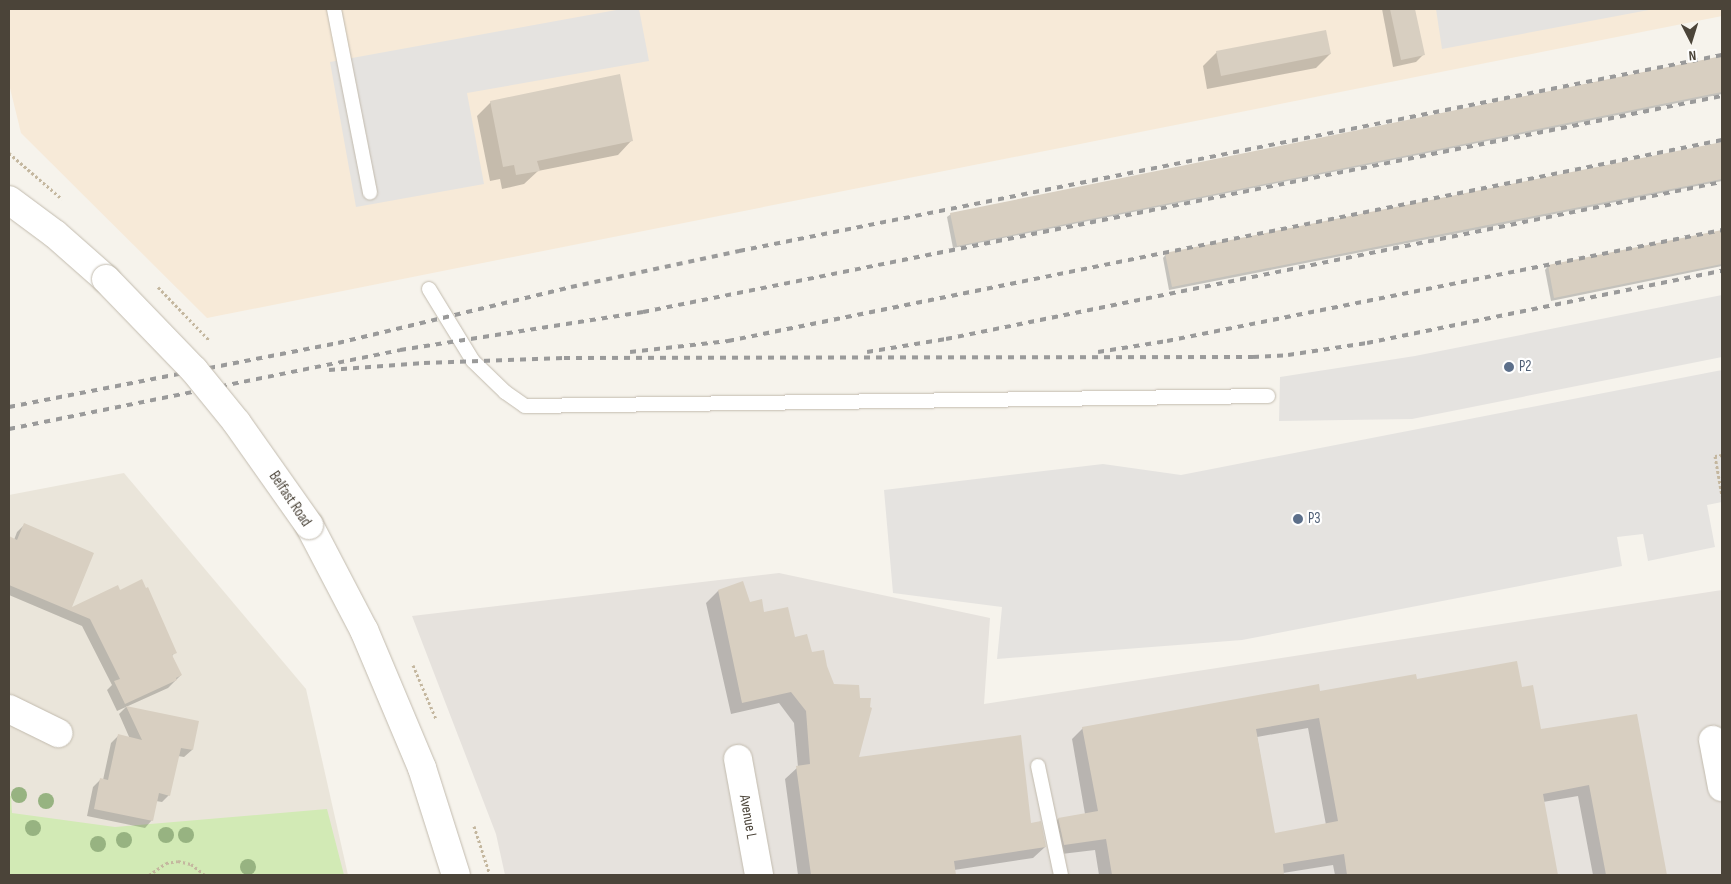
<!DOCTYPE html>
<style>
body{margin:0}
#map{position:relative;width:1731px;height:884px;overflow:hidden;background:#f6f3ec;font-family:"Sofia Sans Condensed",sans-serif}
div>[style]{position:absolute}
[style*='--x']{left:calc(var(--x)*1px);top:calc(var(--y)*1px);width:calc(var(--w)*1px);rotate:calc(var(--a)*1deg)}
.residential>*{inset:0;background:#eae5da}
.commercial>*{inset:0;background:#f7ead8}
.industrial>*{inset:0;background:#e6e2dd}
.green>*{inset:0;background:#d2eab5}
.parking>*{inset:0;background:#e5e3e0}
.shadow>*{inset:0;background:#0003}
.building>*{inset:0;background:#d8cfc1}
.path>*{height:3px;margin-top:-1.5px;transform-origin:0;background:repeating-linear-gradient(90deg,#c4b79f 0 2.5px,transparent 0 5px)}
.roads{filter:drop-shadow(0 0 1px #c2bbae) drop-shadow(0 0 1px #c2bbae)}
.service>*{height:14px;margin:-7px;padding:0 7px;transform-origin:7px;border-radius:7px;background:#fff}
.minor>*{height:28px;margin:-14px;padding:0 14px;transform-origin:14px;border-radius:14px;background:#fff}
.tertiary>*{height:28px;margin:-14px;padding:0 14px;transform-origin:14px;border-radius:14px;background:#fff}
.rail>*{height:4px;margin-top:-2px;transform-origin:0;background:repeating-linear-gradient(90deg,#9a9a9a 0 6px,transparent 0 12px)}
.path-bridge>*{height:3px;margin-top:-1.5px;transform-origin:0;background:repeating-linear-gradient(90deg,#c4b79f 0 2.5px,transparent 0 5px)}
.bridges{filter:drop-shadow(0 0 1px #c2bbae) drop-shadow(0 0 1px #c2bbae)}
.tertiary-bridge>*{height:28px;margin:-14px;padding:0 14px;transform-origin:14px;border-radius:14px;background:#fff}
.trees>*{width:16px;height:16px;margin:-8px;border-radius:50%;background:#97b381}
.dots>*{width:14px;height:14px;translate:-50% -50%;box-sizing:border-box;border:2px solid #fff;border-radius:50%}
span{translate:-50% -50%;white-space:nowrap;text-align:center;line-height:1.15;-webkit-text-stroke:4.5px #fff;paint-order:stroke}
.service-label{font-size:15px;color:#4e5e75}
.left{translate:0 -50%;text-align:left}
.street-label{font-size:15px;color:#4b4439}
.frame{position:absolute;inset:0;border:10px solid #4b4439;pointer-events:none}
.north{position:absolute;left:1666px;top:15px;width:50px;height:50px;-webkit-text-stroke:4px #fff;paint-order:stroke;rotate:175deg;font-size:14px;font-weight:700;line-height:20px;text-align:center;color:#4b4439}
.north::after{content:'';display:block;margin:auto;width:18px;height:22px;background:#4b4439;clip-path:polygon(50% 0,100% 100%,50% 72%,0 100%)}
</style>
<div id="map">
<div class="residential">
<div style="clip-path:polygon(124px 473px,306px 689px,348px 875px,9px 875px,9px 495px)"></div>
</div>
<div class="commercial">
<div style="clip-path:polygon(9px 9px,1722px 9px,1722px 16px,207px 318px,21px 133px,9px 84px)"></div>
</div>
<div class="industrial">
<div style="clip-path:polygon(779px 573px,990px 618px,984px 704px,1722px 590px,1722px 875px,505px 875px,496px 834px,412px 616px)"></div>
</div>
<div class="green">
<div style="clip-path:polygon(9px 796px,11px 796px,12px 813px,115px 827px,327px 809px,344px 875px,9px 875px)"></div>
</div>
<div class="parking">
<div style="clip-path:polygon(622px 9px,639px 9px,649px 61px,467px 93px,484px 184px,356px 207px,330px 62px)"></div>
<div style="clip-path:polygon(1436px 9px,1654px 9px,1442px 49px)"></div>
<div style="clip-path:polygon(1722px 295px,1722px 357px,1412px 419px,1279px 421px,1280px 377px,1415px 356px)"></div>
<div style="clip-path:polygon(1722px 370px,1722px 502px,1707px 505px,1715px 547px,1648px 561px,1643px 534px,1617px 537px,1622px 566px,1242px 640px,997px 659px,1002px 607px,893px 593px,884px 490px,1103px 464px,1181px 475px)"></div>
</div>
<div class="shadow">
<div style="clip-path:polygon(1382px 9px,1414px 9px,1423px 55px,1416px 62px,1393px 67px)"></div>
<div style="clip-path:polygon(1217px 52px,1330px 54px,1316px 68px,1207px 89px,1203px 66px)"></div>
<div style="clip-path:polygon(1722px 57px,1722px 94px,953px 248px,947px 217px,951px 214px)"></div>
<div style="clip-path:polygon(491px 102px,632px 140px,618px 155px,538px 171px,524px 184px,502px 189px,500px 179px,490px 181px,477px 116px)"></div>
<div style="clip-path:polygon(1722px 143px,1722px 181px,1169px 290px,1163px 258px,1166px 254px)"></div>
<div style="clip-path:polygon(1722px 231px,1722px 266px,1551px 301px,1545px 270px,1548px 266px)"></div>
<div style="clip-path:polygon(24px 525px,69px 609px,175px 652px,172px 656px,181px 675px,168px 688px,117px 711px,107px 690px,112px 685px,82px 626px,9px 595px,9px 538px,14px 540px,17px 532px)"></div>
<div style="clip-path:polygon(742px 583px,749px 603px,825px 666px,858px 759px,1030px 824px,1045px 847px,1033px 858px,954px 870px,954px 875px,798px 875px,785px 779px,798px 767px,794px 723px,779px 703px,731px 714px,706px 603px,718px 591px)"></div>
<div style="clip-path:polygon(evenodd,1416px 681px,1521px 689px,1540px 731px,1636px 715px,1666px 875px,1593px 875px,1578px 796px,1543px 802px,1556px 875px,1335px 875px,1333px 865px,1283px 873px,1283px 875px,1099px 875px,1095px 850px,1053px 855px,1047px 830px,1058px 819px,1085px 814px,1072px 739px,1083px 728px,1319px 692px,1416px 681px,1308px 728px,1326px 825px,1274px 834px,1257px 737px,1308px 728px)"></div>
<div style="clip-path:polygon(126px 707px,197px 722px,192px 750px,184px 757px,178px 756px,169px 795px,162px 802px,156px 801px,152px 820px,145px 828px,87px 816px,93px 787px,100px 780px,103px 780px,111px 743px,118px 736px,130px 739px,119px 714px)"></div>
</div>
<div class="building">
<div style="clip-path:polygon(1390px 9px,1415px 9px,1425px 55px,1401px 60px)"></div>
<div style="clip-path:polygon(1326px 30px,1331px 54px,1221px 76px,1216px 51px)"></div>
<div style="clip-path:polygon(1722px 56px,1722px 92px,957px 246px,950px 213px)"></div>
<div style="clip-path:polygon(620px 74px,633px 141px,537px 161px,540px 171px,516px 175px,514px 165px,503px 167px,490px 101px)"></div>
<div style="clip-path:polygon(1722px 142px,1722px 179px,1172px 287px,1165px 253px)"></div>
<div style="clip-path:polygon(1722px 230px,1722px 264px,1554px 298px,1548px 265px)"></div>
<div style="clip-path:polygon(24px 523px,94px 553px,72px 607px,118px 585px,120px 590px,142px 579px,146px 588px,148px 587px,177px 653px,172px 655px,182px 675px,176px 678px,177px 680px,125px 704px,114px 681px,120px 679px,90px 619px,9px 585px,9px 536px,17px 540px)"></div>
<div style="clip-path:polygon(743px 581px,750px 602px,762px 599px,764px 612px,788px 607px,795px 637px,807px 634px,812px 652px,824px 650px,827px 666px,834px 684px,859px 685px,860px 698px,871px 698px,870px 707px,872px 708px,859px 757px,1021px 735px,1031px 823px,1041px 821px,1046px 847px,954px 861px,956px 875px,811px 875px,796px 766px,810px 764px,806px 711px,791px 692px,742px 703px,718px 590px)"></div>
<div style="clip-path:polygon(evenodd,1517px 661px,1522px 687px,1533px 685px,1541px 729px,1637px 714px,1667px 875px,1606px 875px,1589px 785px,1543px 794px,1558px 875px,1347px 875px,1344px 854px,1283px 864px,1284px 875px,1112px 875px,1106px 839px,1064px 845px,1058px 818px,1098px 811px,1082px 727px,1319px 684px,1320px 691px,1416px 674px,1417px 679px,1517px 661px,1319px 718px,1338px 821px,1275px 833px,1256px 729px,1319px 718px)"></div>
<div style="clip-path:polygon(126px 706px,199px 721px,193px 750px,181px 748px,170px 796px,159px 793px,153px 821px,94px 809px,100px 778px,108px 780px,118px 734px,142px 740px)"></div>
</div>
<div class="path">
<div style="--x:9;--y:153;--w:70;--a:41"></div>
<div style="--x:1722;--y:455;--w:7;--a:172"></div>
<div style="--x:1715;--y:456;--w:40;--a:80"></div>
<div style="--x:413;--y:665;--w:59;--a:66.9"></div>
<div style="--x:474;--y:826;--w:52;--a:71.9"></div>
<div style="--x:149;--y:875;--w:21;--a:-35"></div>
<div style="--x:166;--y:863;--w:12;--a:-9"></div>
<div style="--x:178;--y:861;--w:13;--a:13"></div>
<div style="--x:191;--y:864;--w:18;--a:38"></div>
</div>
<div class="roads">
<div class="service">
<div style="--x:334;--y:9;--w:187;--a:78.9"></div>
<div style="--x:429;--y:289;--w:84;--a:58.6"></div>
<div style="--x:473;--y:361;--w:45;--a:44.1"></div>
<div style="--x:505;--y:392;--w:24;--a:35"></div>
<div style="--x:525;--y:406;--w:743;--a:-0.77"></div>
<div style="--x:1038;--y:766;--w:111;--a:78.1"></div>
</div>
<div class="minor">
<div style="--x:9;--y:709;--w:55;--a:26.1"></div>
<div style="--x:1713;--y:740;--w:48;--a:79.2"></div>
<div style="--x:738;--y:759;--w:118;--a:79.7"></div>
</div>
<div class="tertiary">
<div style="--x:9;--y:200;--w:57;--a:36.5"></div>
<div style="--x:55;--y:234;--w:68;--a:41.4"></div>
<div style="--x:309;--y:525;--w:119;--a:62.4"></div>
<div style="--x:364;--y:630;--w:150;--a:67.2"></div>
<div style="--x:422;--y:768;--w:112;--a:72.4"></div>
</div>
</div>
<div class="rail">
<div style="--x:630;--y:352;--w:99;--a:-6.4"></div>
<div style="--x:728;--y:341;--w:1014;--a:-11.43"></div>
<div style="--x:867;--y:352;--w:80;--a:-9.3"></div>
<div style="--x:946;--y:339;--w:792;--a:-11.44"></div>
<div style="--x:1098;--y:352;--w:70;--a:-9.1"></div>
<div style="--x:1167;--y:341;--w:566;--a:-11.31"></div>
<div style="--x:329;--y:370;--w:95;--a:-4.2"></div>
<div style="--x:424;--y:363;--w:140;--a:-2"></div>
<div style="--x:564;--y:358;--w:689;--a:-0.08"></div>
<div style="--x:1253;--y:357;--w:35;--a:-3"></div>
<div style="--x:1288;--y:355;--w:80;--a:-8.6"></div>
<div style="--x:1367;--y:343;--w:362;--a:-11.5"></div>
<div style="--x:9;--y:407;--w:335;--a:-11"></div>
<div style="--x:338;--y:343;--w:240;--a:-13.5"></div>
<div style="--x:571;--y:287;--w:172;--a:-12.1"></div>
<div style="--x:739;--y:251;--w:1002;--a:-11.28"></div>
<div style="--x:9;--y:429;--w:399;--a:-11.4"></div>
<div style="--x:400;--y:350;--w:246;--a:-8.9"></div>
<div style="--x:643;--y:312;--w:1100;--a:-11.32"></div>
</div>
<div class="path-bridge">
<div style="--x:158;--y:287;--w:74;--a:46.1"></div>
</div>
<div class="bridges">
<div class="tertiary-bridge">
<div style="--x:106;--y:279;--w:127;--a:46"></div>
<div style="--x:194;--y:370;--w:68;--a:50.9"></div>
<div style="--x:237;--y:423;--w:125;--a:54.8"></div>
</div>
</div>
<div class="trees">
<div style="left:19px;top:795px"></div>
<div style="left:46px;top:801px"></div>
<div style="left:33px;top:828px"></div>
<div style="left:166px;top:835px"></div>
<div style="left:186px;top:835px"></div>
<div style="left:124px;top:840px"></div>
<div style="left:98px;top:844px"></div>
<div style="left:248px;top:867px"></div>
</div>
<div class="dots">
<div style="left:1509px;top:367px;background:#5c6f8a"></div>
<div style="left:1298px;top:519px;background:#5c6f8a"></div>
</div>
<div class="service-label">
<span class="left" style="left:1519px;top:367px">P2</span>
<span class="left" style="left:1308px;top:519px">P3</span>
</div>
<div class="street-label">
<span style="left:290px;top:499px;rotate:56deg">Belfast Road</span>
<span style="left:748px;top:817px;rotate:80deg">Avenue L</span>
</div>
<div class="frame"></div>
<div class="north">N</div>
</div>
